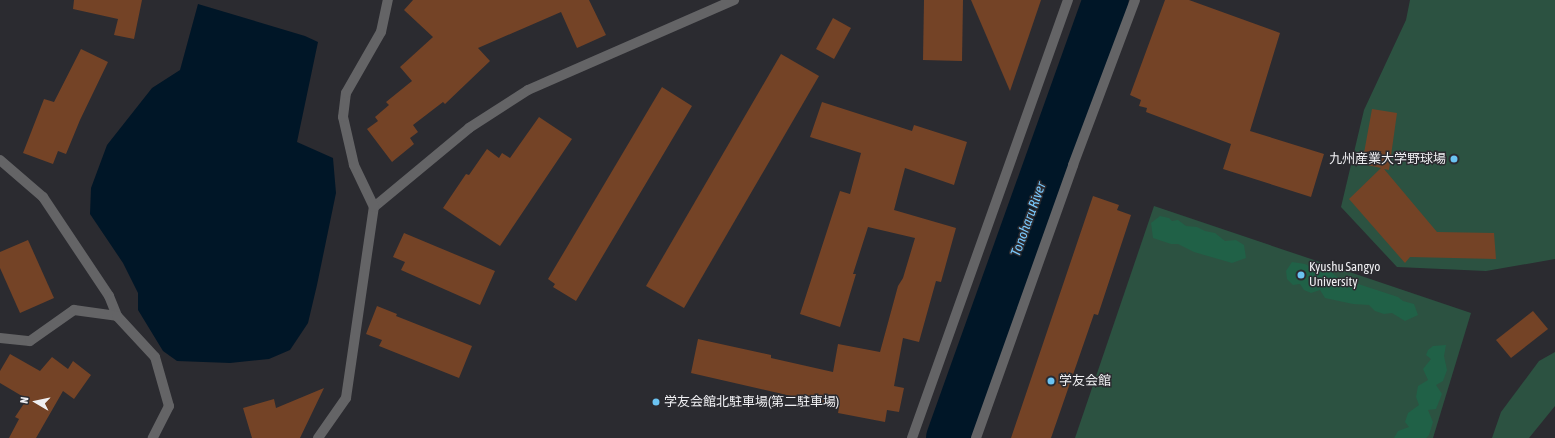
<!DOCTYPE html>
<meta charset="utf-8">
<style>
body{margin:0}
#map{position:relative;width:1555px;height:438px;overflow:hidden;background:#2b2b30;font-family:"Asap Condensed","Noto Sans JP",sans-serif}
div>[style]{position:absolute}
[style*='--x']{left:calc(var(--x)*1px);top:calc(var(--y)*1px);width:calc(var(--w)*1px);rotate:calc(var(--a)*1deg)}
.green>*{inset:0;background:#2c5241}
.forest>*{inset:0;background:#206147}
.water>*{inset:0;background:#001627}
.river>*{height:46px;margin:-23px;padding:0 23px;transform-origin:23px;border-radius:23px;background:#001627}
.building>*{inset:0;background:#744326}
.minor>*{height:10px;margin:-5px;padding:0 5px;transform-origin:5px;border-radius:5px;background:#646466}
.dots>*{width:11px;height:11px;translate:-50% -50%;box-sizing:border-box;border:2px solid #2b2b30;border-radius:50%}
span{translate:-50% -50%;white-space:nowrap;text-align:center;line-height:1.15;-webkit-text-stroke:3px #2b2b30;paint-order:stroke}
.poi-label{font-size:13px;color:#efeff2}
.right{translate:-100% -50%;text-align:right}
.left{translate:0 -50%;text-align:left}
.water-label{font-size:14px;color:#79c9fe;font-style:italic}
.north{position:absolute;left:16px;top:382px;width:40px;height:40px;-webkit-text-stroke:3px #2b2b30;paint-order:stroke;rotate:279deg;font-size:11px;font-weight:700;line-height:16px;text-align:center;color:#efeff2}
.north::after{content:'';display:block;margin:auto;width:14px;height:18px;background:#efeff2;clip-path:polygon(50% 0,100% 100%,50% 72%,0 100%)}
</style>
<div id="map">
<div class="green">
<div style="clip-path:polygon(1410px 0,1555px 0,1555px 259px,1486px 271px,1397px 267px,1341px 207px,1364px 110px,1406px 20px)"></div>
<div style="clip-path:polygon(1154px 206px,1471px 313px,1433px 438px,1075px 438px)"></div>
<div style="clip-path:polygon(1555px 352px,1555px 406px,1529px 438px,1492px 438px,1501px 412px,1539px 361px)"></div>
</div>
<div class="forest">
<div style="clip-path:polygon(1160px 216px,1169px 218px,1172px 221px,1178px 220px,1186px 226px,1197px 227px,1205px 231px,1215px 233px,1225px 241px,1236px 240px,1244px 245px,1246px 258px,1232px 263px,1194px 252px,1178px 244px,1171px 244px,1153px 238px,1151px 223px)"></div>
<div style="clip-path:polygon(1292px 262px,1305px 264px,1323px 273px,1331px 272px,1337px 277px,1398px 297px,1403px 301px,1414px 304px,1418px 315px,1405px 321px,1392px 313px,1384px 314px,1375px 311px,1369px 305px,1353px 304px,1325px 298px,1320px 290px,1311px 293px,1304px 290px,1300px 284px,1293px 285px,1287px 279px,1286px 271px)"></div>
<div style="clip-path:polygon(1446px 345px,1444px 356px,1447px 370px,1443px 381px,1436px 385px,1442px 394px,1436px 409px,1428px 410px,1433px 422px,1429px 435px,1426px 438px,1394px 438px,1398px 431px,1409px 427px,1405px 422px,1408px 413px,1419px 405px,1416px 397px,1418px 386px,1428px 380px,1423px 369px,1431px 359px,1426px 355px,1428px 350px,1433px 346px)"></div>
</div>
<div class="water">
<div style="clip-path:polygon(198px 4px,305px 36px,318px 42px,297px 142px,333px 158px,336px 193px,317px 285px,308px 323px,290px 350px,269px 359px,230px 363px,177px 361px,163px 351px,138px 310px,138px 293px,123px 263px,90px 214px,91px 188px,107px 145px,152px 88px,180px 70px)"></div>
</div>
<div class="river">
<div style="--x:949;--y:438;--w:465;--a:-70.3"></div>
</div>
<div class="building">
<div style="clip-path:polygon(74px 0,142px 0,134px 39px,114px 35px,118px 19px,73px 9px)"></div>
<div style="clip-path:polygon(413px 0,589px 0,606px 35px,577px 48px,561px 12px,478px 48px,490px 61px,445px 104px,443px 102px,413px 125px,418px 132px,410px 138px,414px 144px,392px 162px,367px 129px,378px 121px,375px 117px,389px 105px,386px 102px,412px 81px,400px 67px,433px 37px,404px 10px)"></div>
<div style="clip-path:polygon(924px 0,963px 0,962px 61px,923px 60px)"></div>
<div style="clip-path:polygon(971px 0,1041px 0,1010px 91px)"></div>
<div style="clip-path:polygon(1165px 0,1189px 0,1280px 33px,1250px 131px,1324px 154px,1311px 197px,1223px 169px,1231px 144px,1146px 112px,1147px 108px,1139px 106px,1141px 100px,1130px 95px)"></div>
<div style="clip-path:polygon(833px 18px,851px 28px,834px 59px,816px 49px)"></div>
<div style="clip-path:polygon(81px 49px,108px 62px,80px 120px,66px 154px,58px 151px,53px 164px,23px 153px,44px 99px,54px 102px)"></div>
<div style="clip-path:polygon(781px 54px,819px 76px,684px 308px,646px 286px)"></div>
<div style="clip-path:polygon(662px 87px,692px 106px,576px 301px,553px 287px,555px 284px,548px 279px)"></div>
<div style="clip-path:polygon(822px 102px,912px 131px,914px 125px,967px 142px,954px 185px,905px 168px,894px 210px,956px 228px,941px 282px,936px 281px,919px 342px,903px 338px,894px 386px,904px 388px,899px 412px,887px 410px,885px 422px,838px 413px,839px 407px,691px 373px,698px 339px,771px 355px,771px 358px,833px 372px,838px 344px,880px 352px,898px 286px,903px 278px,915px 238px,868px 227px,853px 274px,856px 274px,840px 327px,800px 314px,840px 191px,850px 194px,861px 153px,810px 137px)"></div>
<div style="clip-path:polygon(1372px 109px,1397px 113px,1389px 170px,1384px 169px,1437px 232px,1494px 233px,1496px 259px,1410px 257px,1405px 263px,1349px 199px,1381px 168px,1362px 164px)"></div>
<div style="clip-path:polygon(539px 117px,572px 139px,500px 246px,443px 208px,466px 174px,469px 175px,487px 149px,499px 158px,502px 153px,510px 158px)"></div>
<div style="clip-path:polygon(1093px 196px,1119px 205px,1117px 210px,1131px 215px,1098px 315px,1094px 314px,1051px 438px,1011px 438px)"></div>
<div style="clip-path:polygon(404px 233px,495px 271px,480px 305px,401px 270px,405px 262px,393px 257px)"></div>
<div style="clip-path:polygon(28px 240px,54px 298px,20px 313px,0 268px,0 252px)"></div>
<div style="clip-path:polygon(377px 306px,397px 314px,396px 316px,472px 346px,459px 378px,379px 346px,382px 340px,366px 334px)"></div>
<div style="clip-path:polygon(1533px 311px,1548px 329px,1511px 358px,1496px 340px)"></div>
<div style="clip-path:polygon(10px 354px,40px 371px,52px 357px,68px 369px,73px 361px,91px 375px,74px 399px,63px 391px,36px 438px,9px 438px,19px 419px,15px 417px,27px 399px,0 383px,0 371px)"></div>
<div style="clip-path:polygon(324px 388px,300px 438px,252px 438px,243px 408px,274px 399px,276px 408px)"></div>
</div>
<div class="minor">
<div style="--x:0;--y:160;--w:57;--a:40.7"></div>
<div style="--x:43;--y:197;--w:119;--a:56.3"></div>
<div style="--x:109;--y:296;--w:22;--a:68"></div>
<div style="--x:374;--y:207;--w:124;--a:-39.7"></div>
<div style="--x:469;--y:128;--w:70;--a:-32.8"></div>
<div style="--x:528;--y:90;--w:225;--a:-23.6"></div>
<div style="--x:0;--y:338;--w:30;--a:6"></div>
<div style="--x:30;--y:341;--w:54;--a:-35.2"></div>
<div style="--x:74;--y:310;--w:43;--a:7.9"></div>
<div style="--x:117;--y:316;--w:56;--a:47.2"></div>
<div style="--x:155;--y:357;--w:51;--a:74.1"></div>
<div style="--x:169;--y:406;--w:36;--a:117"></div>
<div style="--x:318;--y:438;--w:49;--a:-55"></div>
<div style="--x:346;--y:398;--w:193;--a:-81.7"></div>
<div style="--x:374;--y:207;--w:47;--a:-115.5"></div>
<div style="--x:354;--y:165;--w:49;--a:-102.9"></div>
<div style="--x:343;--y:117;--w:24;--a:-83"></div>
<div style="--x:346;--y:93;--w:70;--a:-60.2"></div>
<div style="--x:381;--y:32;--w:33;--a:-78"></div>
<div style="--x:912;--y:438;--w:465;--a:-70.4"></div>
<div style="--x:976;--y:438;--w:290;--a:-70.4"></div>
<div style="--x:1073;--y:165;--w:176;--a:-69.4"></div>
</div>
<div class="dots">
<div style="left:1454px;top:159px;background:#6bc3f2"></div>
<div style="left:1301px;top:275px;background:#6bc3f2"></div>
<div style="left:1051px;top:381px;background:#6bc3f2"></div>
<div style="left:656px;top:402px;background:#6bc3f2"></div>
</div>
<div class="poi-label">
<span class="right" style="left:1446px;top:159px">九州産業大学野球場</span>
<span class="left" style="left:1309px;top:275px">Kyushu Sangyo<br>University</span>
<span class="left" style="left:1059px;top:381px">学友会館</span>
<span class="left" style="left:664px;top:402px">学友会館北駐車場(第二駐車場)</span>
</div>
<div class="water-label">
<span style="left:1028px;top:219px;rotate:-70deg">Tonoharu River</span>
</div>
<div class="north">N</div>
</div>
